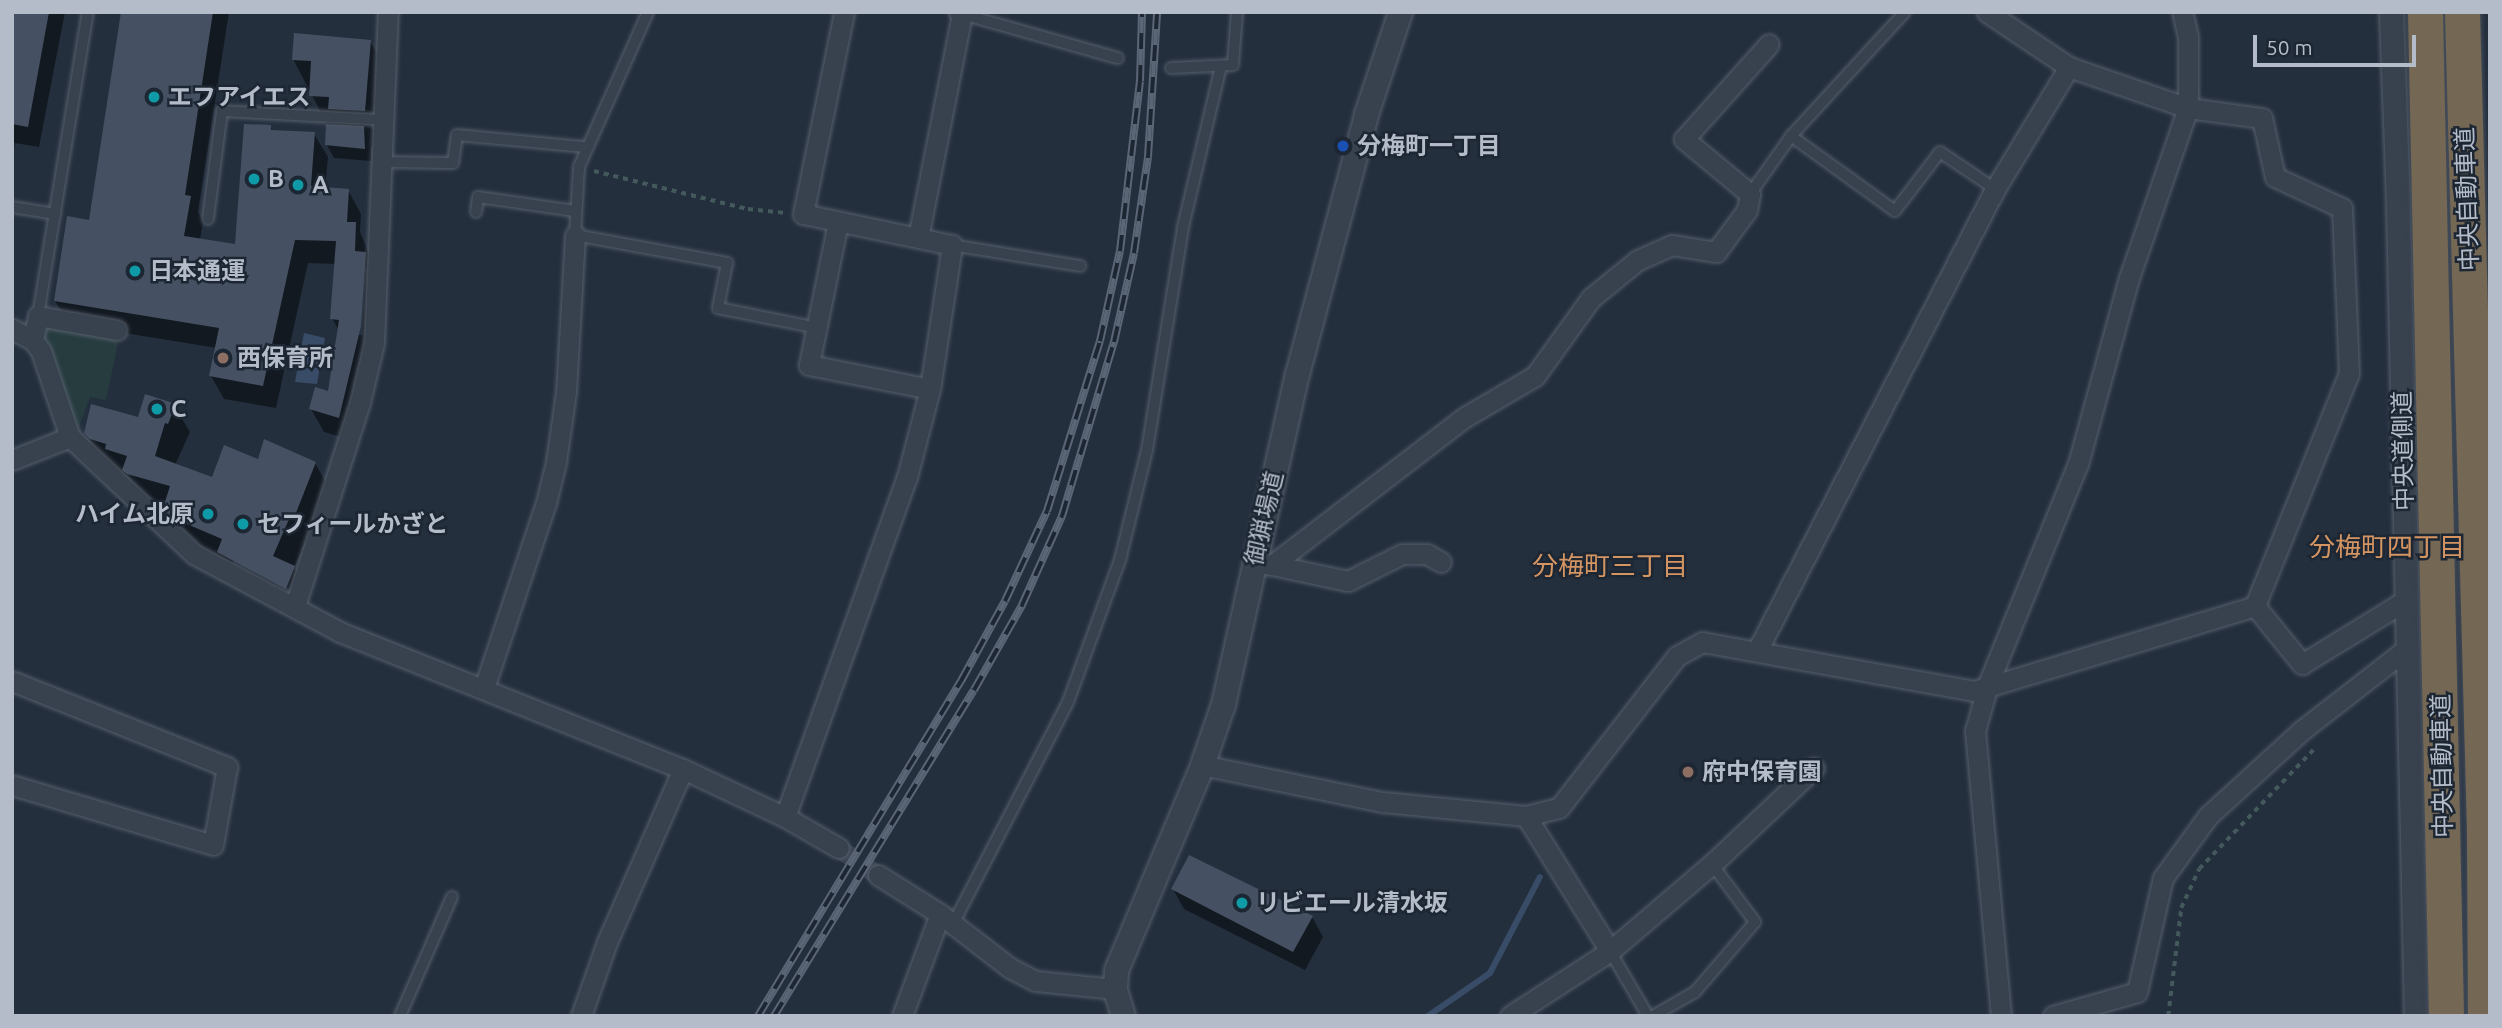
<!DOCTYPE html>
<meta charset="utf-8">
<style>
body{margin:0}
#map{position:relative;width:2502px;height:1028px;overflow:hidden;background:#242f3e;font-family:Ubuntu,"Noto Sans JP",sans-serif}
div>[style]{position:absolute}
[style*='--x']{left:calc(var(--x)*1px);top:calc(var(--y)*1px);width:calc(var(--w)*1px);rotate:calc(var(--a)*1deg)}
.green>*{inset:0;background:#263c3f}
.water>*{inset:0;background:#394c67}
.shadow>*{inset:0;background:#0007}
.stream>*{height:6px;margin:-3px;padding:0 3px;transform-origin:3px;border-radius:3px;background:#394c67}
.building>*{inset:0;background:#455162}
.minor-tunnel>*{height:19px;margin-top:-9.5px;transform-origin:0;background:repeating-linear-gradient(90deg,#3a4453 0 19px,transparent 0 29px)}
.path>*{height:3.5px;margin-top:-1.75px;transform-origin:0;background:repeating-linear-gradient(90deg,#44595c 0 5px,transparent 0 10px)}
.roads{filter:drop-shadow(0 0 2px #565f6c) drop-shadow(0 0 2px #565f6c)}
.service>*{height:10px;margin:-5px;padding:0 5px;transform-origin:5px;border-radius:5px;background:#38414e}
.minor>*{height:19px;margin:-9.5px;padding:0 9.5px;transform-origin:9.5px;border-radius:9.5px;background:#38414e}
.tertiary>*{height:23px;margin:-11.5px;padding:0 11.5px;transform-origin:11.5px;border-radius:11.5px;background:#38414e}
.rail>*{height:8px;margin-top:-4px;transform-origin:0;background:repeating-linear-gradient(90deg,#1d2633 0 16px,#5a6575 0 32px);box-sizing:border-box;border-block:2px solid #5a6575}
.bridges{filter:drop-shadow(0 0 2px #434c59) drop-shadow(0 0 2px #434c59)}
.motorway-bridge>*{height:35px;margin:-17.5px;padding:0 17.5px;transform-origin:17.5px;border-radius:17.5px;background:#746855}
.dots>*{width:19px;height:19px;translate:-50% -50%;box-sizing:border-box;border:4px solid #1d2633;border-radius:50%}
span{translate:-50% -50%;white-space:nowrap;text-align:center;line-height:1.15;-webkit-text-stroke:5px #1d2633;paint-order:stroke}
.poi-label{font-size:24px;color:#b4bcc9;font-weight:700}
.left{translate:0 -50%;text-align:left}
.right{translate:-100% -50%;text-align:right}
.street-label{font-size:24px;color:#b4bcc9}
.neighbourhood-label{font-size:26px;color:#d59563}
.frame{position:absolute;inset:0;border:14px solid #b4bcc9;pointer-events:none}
.scale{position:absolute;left:2253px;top:35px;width:163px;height:32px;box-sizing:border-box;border:4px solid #b4bcc9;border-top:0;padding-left:9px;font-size:21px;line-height:24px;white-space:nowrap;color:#b4bcc9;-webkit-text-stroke:5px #1d2633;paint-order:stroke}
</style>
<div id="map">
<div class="green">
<div style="clip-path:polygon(42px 324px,119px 339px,106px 400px,90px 397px,77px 432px,39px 344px)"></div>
</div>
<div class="water">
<div style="clip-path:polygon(304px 333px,325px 338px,317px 384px,295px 382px)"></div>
</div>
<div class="shadow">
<div style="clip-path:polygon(12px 12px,65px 12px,39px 147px,15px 143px,12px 159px)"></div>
<div style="clip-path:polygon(evenodd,122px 12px,229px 12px,198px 212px,203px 221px,200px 240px,237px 246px,270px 126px,273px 132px,314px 134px,328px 157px,325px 189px,348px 190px,361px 214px,360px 232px,378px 276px,352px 440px,324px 432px,311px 409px,329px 393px,339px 331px,332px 318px,336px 264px,308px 263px,276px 408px,224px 399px,211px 376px,217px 348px,69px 324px,55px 301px,90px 222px,122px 12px,363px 264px,366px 268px,362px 335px,359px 335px,363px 264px)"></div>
<div style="clip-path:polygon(370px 41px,391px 79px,386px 148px,371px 147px,371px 161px,334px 158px,327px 145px,328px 126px,293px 59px)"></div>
<div style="clip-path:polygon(evenodd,174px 405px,190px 432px,175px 465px,213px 479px,259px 461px,315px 463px,330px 490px,309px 544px,305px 542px,294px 568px,309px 594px,301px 615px,192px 545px,180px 535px,165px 506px,144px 501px,129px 477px,101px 460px,86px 433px,139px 419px,174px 405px,233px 559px,295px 592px,293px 595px,233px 563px,233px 559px)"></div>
<div style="clip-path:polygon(1190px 858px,1312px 917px,1323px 937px,1305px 970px,1184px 909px,1173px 889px)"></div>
</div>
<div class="stream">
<div style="--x:1428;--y:1016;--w:75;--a:-34.7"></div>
<div style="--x:1490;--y:973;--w:108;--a:-62.5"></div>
</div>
<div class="building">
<div style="clip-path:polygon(12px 12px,49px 12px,28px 127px,12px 124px)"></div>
<div style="clip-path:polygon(121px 12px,213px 12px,185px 195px,191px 196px,184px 236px,235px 244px,244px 124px,271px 125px,271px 130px,315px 132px,311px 186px,349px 189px,347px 222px,356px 222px,355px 251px,366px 252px,364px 280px,361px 326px,339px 418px,309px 409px,315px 387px,328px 391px,339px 320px,330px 319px,336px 241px,295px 240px,263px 386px,209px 376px,219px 328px,54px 301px,67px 216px,89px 220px)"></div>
<div style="clip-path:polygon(294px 33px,371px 40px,365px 111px,328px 109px,329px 97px,309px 96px,311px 61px,292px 60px)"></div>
<div style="clip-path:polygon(326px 124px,364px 126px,365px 149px,325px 145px)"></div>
<div style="clip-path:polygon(145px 394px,176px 404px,168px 424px,165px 423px,155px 456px,212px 477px,224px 445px,258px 459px,264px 439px,316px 462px,294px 518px,290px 517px,273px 556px,295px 566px,286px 589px,217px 552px,222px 539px,175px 519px,163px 508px,170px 486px,127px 474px,122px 470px,127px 456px,105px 449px,106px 444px,90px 439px,84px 433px,91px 404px,138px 417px)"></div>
<div style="clip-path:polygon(1189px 855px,1313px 916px,1293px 952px,1171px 889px)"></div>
</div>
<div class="minor-tunnel">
<div style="--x:839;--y:848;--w:47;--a:34.7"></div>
</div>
<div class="path">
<div style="--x:594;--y:171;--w:159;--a:13.9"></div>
<div style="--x:748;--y:209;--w:37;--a:6"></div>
<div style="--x:2168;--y:1016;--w:109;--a:-83.1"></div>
<div style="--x:2181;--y:908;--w:43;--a:-65.2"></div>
<div style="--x:2199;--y:869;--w:165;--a:-46.2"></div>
</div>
<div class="roads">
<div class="service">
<div style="--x:648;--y:12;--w:170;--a:114"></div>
<div style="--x:579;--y:167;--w:68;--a:93.4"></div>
<div style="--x:575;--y:235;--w:155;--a:10.4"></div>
<div style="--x:727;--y:263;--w:46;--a:101.3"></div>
<div style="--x:718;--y:308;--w:101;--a:11.4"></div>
<div style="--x:962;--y:14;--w:162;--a:15.8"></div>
<div style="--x:1171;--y:68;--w:62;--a:-2.8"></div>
<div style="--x:1233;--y:65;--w:53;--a:-85.7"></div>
<div style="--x:1791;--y:136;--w:128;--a:35.8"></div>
<div style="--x:1895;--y:211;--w:74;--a:-52.7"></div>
<div style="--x:1940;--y:152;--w:66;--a:33.9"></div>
<div style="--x:384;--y:162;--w:69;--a:0.8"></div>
<div style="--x:453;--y:163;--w:28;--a:-82"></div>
<div style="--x:457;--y:135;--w:129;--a:5.4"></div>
<div style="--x:1750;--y:194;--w:71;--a:-54.7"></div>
<div style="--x:1791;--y:136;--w:168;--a:-47.4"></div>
<div style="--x:12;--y:207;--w:44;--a:9.2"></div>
<div style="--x:476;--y:212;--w:15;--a:-82"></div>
<div style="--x:478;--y:197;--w:98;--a:8.2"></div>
<div style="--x:208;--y:219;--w:109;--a:-82.6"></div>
<div style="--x:222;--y:111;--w:163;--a:3.2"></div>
<div style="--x:952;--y:245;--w:130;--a:9.3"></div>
<div style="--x:38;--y:316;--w:308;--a:-80.7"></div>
<div style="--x:953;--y:924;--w:250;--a:-62.6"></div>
<div style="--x:1068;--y:702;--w:151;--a:-69.9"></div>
<div style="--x:1120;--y:560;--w:113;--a:-76.2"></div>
<div style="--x:1147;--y:450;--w:226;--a:-80.8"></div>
<div style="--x:1183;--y:227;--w:165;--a:-76.7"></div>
<div style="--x:1610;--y:951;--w:75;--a:59.7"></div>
<div style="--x:400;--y:1016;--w:130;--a:-66.4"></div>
<div style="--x:1653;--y:1016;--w:48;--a:-29.7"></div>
<div style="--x:1695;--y:992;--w:92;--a:-49.4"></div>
<div style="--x:1755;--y:922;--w:72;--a:-126.6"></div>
</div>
<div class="minor">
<div style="--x:1987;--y:12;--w:99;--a:33.9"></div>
<div style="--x:2069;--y:67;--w:126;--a:19"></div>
<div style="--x:2188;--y:108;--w:75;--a:7.7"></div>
<div style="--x:2262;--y:118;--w:60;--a:77.6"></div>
<div style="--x:2275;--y:177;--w:74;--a:24.8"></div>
<div style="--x:2342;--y:208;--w:165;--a:87.6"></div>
<div style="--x:2349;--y:373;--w:251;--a:112"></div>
<div style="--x:2255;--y:606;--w:75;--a:51"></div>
<div style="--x:2302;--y:664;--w:122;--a:-31.6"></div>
<div style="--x:838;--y:222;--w:146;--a:101.5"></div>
<div style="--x:809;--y:365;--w:123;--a:11.2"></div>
<div style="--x:918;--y:238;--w:228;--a:-78.9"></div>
<div style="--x:962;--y:14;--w:4;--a:-146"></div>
<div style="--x:12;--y:329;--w:24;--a:28"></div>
<div style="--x:33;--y:340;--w:14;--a:54"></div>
<div style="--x:41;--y:351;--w:91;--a:71.4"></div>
<div style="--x:70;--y:437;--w:170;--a:43.3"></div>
<div style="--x:194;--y:554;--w:166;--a:28.1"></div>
<div style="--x:340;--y:632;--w:369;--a:21.8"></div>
<div style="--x:683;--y:769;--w:113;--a:25.2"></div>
<div style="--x:785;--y:817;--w:62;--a:29.9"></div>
<div style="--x:33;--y:340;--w:25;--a:-78"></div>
<div style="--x:38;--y:316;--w:80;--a:10"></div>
<div style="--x:12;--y:460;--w:62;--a:-21.6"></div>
<div style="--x:1254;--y:563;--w:18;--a:6"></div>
<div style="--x:1272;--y:565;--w:243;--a:-37.5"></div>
<div style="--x:1465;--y:417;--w:81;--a:-30.4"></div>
<div style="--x:1535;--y:376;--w:96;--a:-54.3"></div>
<div style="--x:1591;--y:298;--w:60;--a:-39"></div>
<div style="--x:1638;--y:260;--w:37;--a:-24"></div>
<div style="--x:1672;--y:245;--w:45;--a:9"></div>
<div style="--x:1716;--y:252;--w:52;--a:-53.6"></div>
<div style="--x:1747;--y:210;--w:16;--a:-79"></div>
<div style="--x:1750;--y:194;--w:86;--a:-140.2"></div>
<div style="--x:1684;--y:139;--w:127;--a:-48.2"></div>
<div style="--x:1272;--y:565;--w:78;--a:11.9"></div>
<div style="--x:1348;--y:581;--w:60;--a:-26.6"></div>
<div style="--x:1402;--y:554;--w:25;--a:0"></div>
<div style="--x:1427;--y:554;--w:16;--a:30"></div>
<div style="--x:295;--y:606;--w:214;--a:-72.3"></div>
<div style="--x:360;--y:402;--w:61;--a:-76.7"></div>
<div style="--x:374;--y:343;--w:331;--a:-87.6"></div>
<div style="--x:1757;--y:651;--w:520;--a:-62.74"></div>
<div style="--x:1995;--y:189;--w:143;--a:-58.8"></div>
<div style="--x:12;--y:681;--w:232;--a:21.8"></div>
<div style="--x:227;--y:767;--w:79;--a:100.2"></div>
<div style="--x:213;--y:845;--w:210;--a:-163.4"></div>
<div style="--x:484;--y:688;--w:195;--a:-71.5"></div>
<div style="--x:546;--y:503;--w:42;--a:-76.3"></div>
<div style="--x:556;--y:462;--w:71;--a:-81.9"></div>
<div style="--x:566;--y:392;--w:157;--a:-86.7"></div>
<div style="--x:1202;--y:765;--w:185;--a:11.6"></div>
<div style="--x:1383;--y:802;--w:144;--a:5.6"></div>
<div style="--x:1526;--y:816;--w:34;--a:-14"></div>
<div style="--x:1559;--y:808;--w:192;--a:-52.2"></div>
<div style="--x:1677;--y:656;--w:29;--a:-29"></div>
<div style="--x:1702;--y:642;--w:276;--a:10.2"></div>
<div style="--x:1974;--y:691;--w:294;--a:-16.8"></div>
<div style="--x:1526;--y:816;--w:159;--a:58.1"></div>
<div style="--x:785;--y:817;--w:361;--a:-70.3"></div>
<div style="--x:907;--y:477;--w:91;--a:-75.4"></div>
<div style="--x:930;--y:389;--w:146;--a:-81.3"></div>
<div style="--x:952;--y:245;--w:152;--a:-168.2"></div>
<div style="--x:803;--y:214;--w:206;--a:-78.5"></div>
<div style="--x:878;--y:875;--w:73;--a:32.2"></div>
<div style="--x:581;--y:1016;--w:78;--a:-70.6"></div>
<div style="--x:607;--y:942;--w:189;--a:-66.3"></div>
<div style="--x:902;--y:1016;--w:109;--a:-69.6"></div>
<div style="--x:940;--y:914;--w:88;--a:37.6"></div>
<div style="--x:1010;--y:968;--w:29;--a:27"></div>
<div style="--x:1036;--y:981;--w:79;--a:5.8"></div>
<div style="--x:1510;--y:1016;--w:119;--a:-33"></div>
<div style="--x:1610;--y:951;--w:134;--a:-40.5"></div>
<div style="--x:1712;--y:864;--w:140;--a:-43.3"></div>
<div style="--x:2001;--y:1016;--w:286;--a:-95.2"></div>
<div style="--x:1975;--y:731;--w:49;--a:-74.5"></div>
<div style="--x:1988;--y:684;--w:238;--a:-67.8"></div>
<div style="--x:2078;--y:464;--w:193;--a:-74.7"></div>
<div style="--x:2129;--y:278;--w:180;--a:-70.9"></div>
<div style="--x:2188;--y:108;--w:71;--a:-90"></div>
<div style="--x:2188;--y:37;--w:26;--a:-103"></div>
<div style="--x:2053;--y:1016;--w:87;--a:-15.9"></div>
<div style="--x:2137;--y:992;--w:117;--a:-77.2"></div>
<div style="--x:2163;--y:878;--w:77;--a:-54"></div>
<div style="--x:2208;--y:816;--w:126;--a:-42.4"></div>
<div style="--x:2301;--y:731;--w:137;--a:-37.9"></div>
</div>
<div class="tertiary">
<div style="--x:2391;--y:12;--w:193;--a:87.9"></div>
<div style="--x:2398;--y:205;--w:811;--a:88.73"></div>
<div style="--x:1123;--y:1016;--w:28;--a:-107"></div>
<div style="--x:1115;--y:989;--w:19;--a:-87"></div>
<div style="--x:1116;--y:970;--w:222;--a:-67.2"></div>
<div style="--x:1202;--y:765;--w:65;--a:-71"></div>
<div style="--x:1223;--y:704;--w:338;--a:-77.4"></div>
<div style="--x:1297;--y:374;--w:269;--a:-75.1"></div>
<div style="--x:1366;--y:114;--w:108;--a:-71.6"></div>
</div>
</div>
<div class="rail">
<div style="--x:758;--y:1016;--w:392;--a:-58.8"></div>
<div style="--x:961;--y:681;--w:91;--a:-61.2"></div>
<div style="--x:1005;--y:601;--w:99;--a:-65"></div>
<div style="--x:1047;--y:511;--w:178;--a:-72.7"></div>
<div style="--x:1100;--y:341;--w:92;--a:-77.5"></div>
<div style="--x:1120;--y:251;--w:171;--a:-83.3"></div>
<div style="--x:1140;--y:81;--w:69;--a:-88.3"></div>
<div style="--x:774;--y:1016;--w:382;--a:-58.5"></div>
<div style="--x:974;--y:690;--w:98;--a:-60.5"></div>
<div style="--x:1022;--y:605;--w:98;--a:-65.8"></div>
<div style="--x:1062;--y:516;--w:182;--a:-73.4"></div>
<div style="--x:1114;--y:342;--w:91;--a:-77.3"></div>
<div style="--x:1134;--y:253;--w:97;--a:-81.7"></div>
<div style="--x:1148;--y:157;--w:145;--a:-86.4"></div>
</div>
<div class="bridges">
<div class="motorway-bridge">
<div style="--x:2425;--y:12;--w:1004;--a:88.8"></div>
<div style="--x:2462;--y:12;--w:820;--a:88.46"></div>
<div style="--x:2484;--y:832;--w:184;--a:89.7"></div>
</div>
</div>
<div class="dots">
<div style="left:154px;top:97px;background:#0f9aa8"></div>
<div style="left:1343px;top:146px;background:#1a4fb4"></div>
<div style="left:254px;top:179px;background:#0f9aa8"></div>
<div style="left:298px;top:185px;background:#0f9aa8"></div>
<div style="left:135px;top:271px;background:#0f9aa8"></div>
<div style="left:223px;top:358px;background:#8d6e63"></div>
<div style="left:157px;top:409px;background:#0f9aa8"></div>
<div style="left:208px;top:514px;background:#0f9aa8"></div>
<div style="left:243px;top:524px;background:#0f9aa8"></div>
<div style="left:1688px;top:772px;background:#8d6e63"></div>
<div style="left:1242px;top:903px;background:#0f9aa8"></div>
</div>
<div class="poi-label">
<span class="left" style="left:168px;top:97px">エフアイエス</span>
<span class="left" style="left:1357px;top:146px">分梅町一丁目</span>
<span class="left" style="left:268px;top:179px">B</span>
<span class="left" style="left:312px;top:185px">A</span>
<span class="left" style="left:149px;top:271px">日本通運</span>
<span class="left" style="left:237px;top:358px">西保育所</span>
<span class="left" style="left:171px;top:409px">C</span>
<span class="right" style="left:194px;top:514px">ハイム北原</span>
<span class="left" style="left:257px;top:524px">セフィールかざと</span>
<span class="left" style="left:1702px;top:772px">府中保育園</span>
<span class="left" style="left:1256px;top:903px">リビエール清水坂</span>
</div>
<div class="street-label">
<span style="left:2467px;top:199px;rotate:-92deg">中央自動車道</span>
<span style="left:2403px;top:451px;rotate:-91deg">中央道側道</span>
<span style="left:1264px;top:518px;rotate:-77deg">御猟場道</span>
<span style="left:2442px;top:766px;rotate:-91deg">中央自動車道</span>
</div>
<div class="neighbourhood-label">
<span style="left:2387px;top:547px">分梅町四丁目</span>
<span style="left:1610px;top:566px">分梅町三丁目</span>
</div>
<div class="frame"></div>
<div class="scale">50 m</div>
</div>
